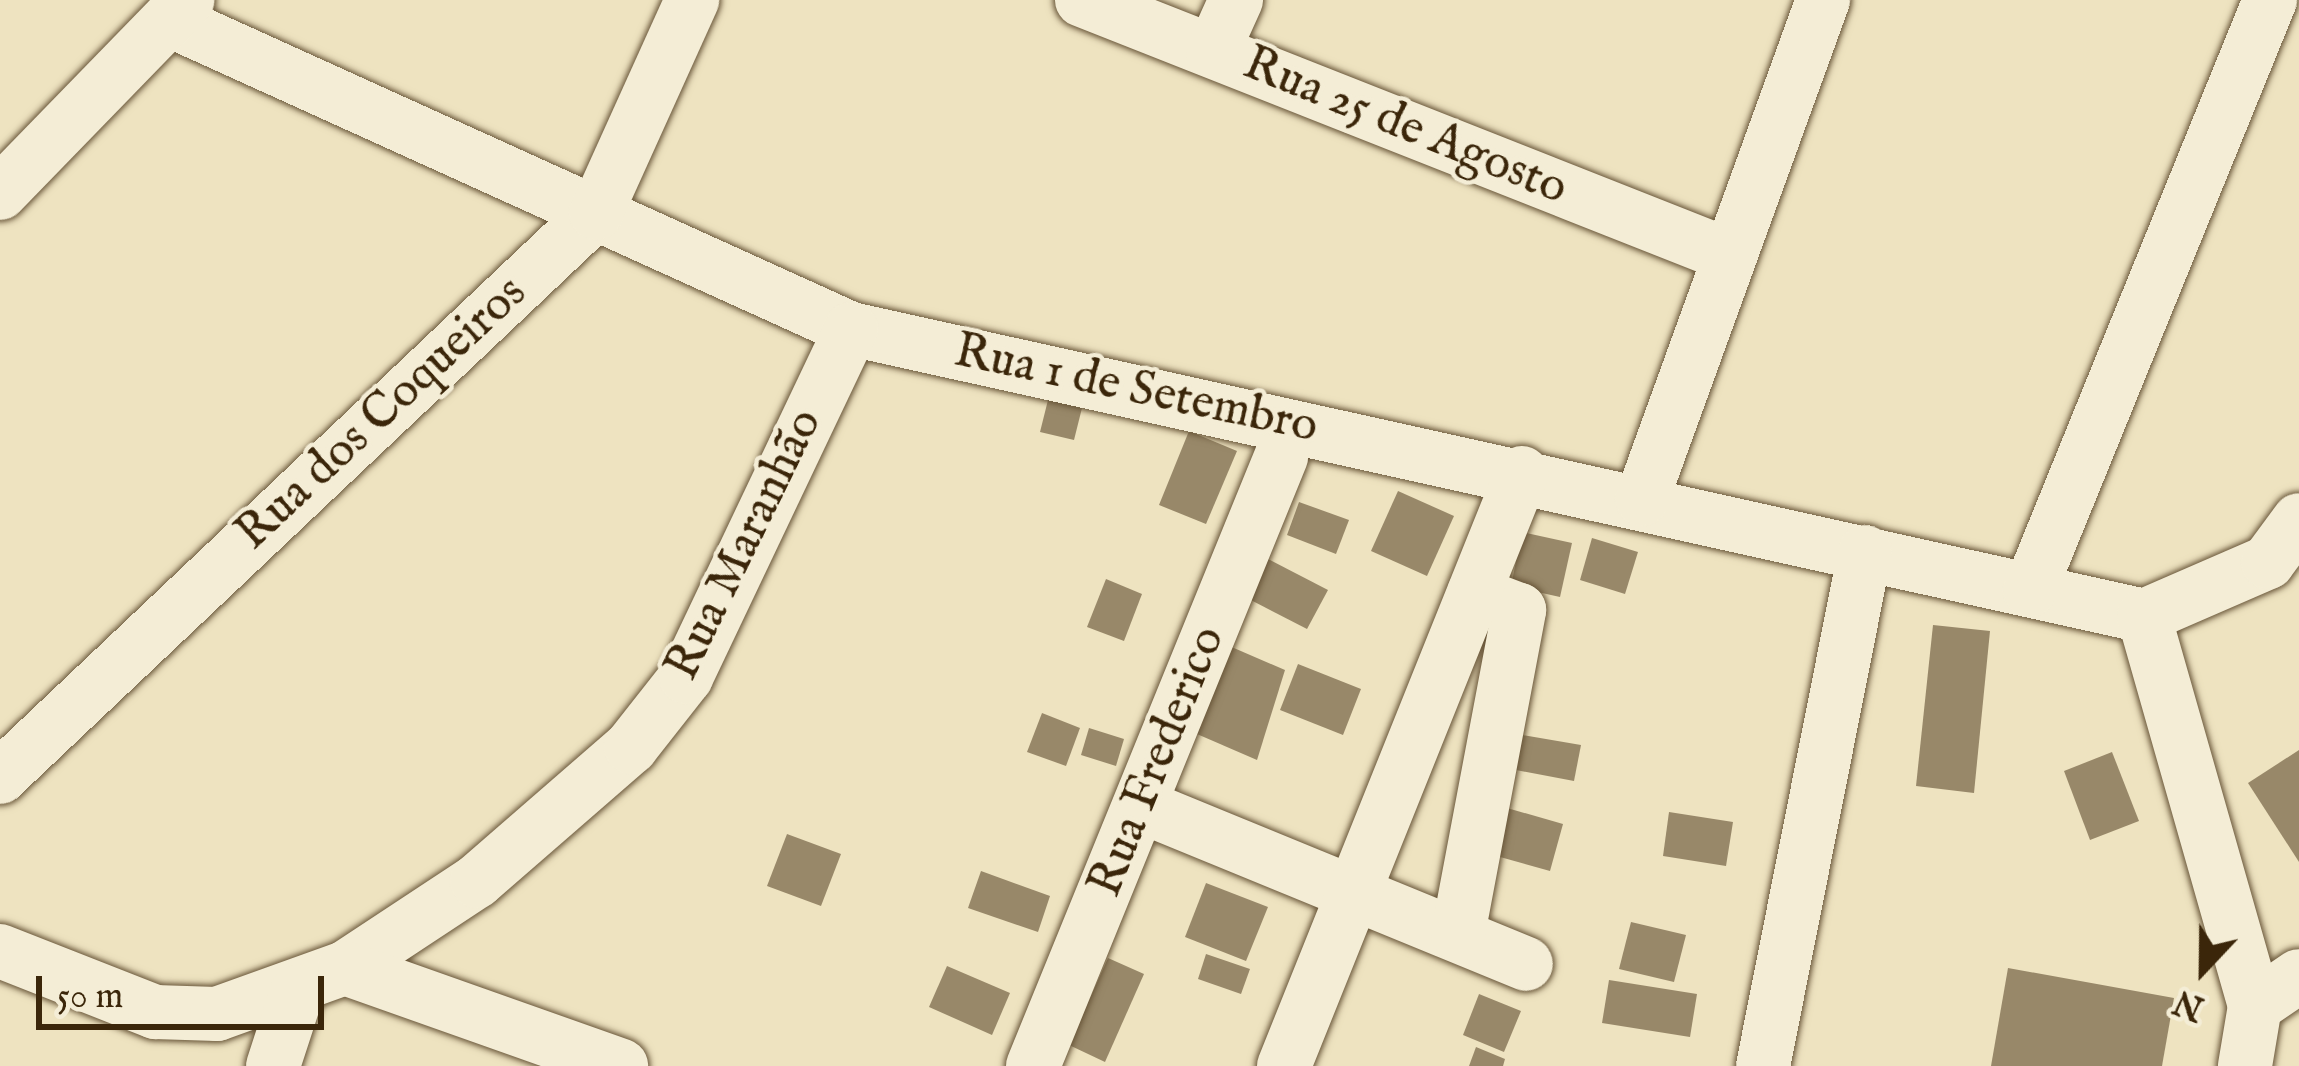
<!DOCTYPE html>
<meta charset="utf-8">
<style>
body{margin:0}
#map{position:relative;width:2299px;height:1066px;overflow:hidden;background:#eee3c0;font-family:"IM FELL English",serif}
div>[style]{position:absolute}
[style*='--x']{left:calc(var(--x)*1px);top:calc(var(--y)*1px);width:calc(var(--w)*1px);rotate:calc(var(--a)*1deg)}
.building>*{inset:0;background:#988869}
.roads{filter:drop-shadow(0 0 3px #685538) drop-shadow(0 0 3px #685538)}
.minor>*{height:54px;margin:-27px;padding:0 27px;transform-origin:27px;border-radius:27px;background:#f4edd6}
span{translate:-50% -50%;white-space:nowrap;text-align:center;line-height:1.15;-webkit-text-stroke:9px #f4edd6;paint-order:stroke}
.street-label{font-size:48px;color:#3b260a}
.north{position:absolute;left:2143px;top:910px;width:120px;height:120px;-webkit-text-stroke:9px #f4edd6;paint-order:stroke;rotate:202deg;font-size:33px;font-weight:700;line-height:48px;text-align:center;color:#3b260a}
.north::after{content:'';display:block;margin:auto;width:42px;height:54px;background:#3b260a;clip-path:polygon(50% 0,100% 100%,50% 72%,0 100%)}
.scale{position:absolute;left:36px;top:976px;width:288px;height:54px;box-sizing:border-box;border:6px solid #3b260a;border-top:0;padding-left:15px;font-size:36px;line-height:42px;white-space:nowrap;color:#3b260a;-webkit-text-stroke:9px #f4edd6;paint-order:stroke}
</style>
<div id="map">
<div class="building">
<div style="clip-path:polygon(1048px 400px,1082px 408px,1074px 440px,1040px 432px)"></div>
<div style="clip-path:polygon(1189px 431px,1237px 451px,1206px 524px,1159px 505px)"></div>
<div style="clip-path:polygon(1398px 491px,1454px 516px,1427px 576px,1371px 551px)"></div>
<div style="clip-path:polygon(1299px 502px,1349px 520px,1336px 554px,1287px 535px)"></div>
<div style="clip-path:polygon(1522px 532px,1572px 543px,1560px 597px,1511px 586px)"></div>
<div style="clip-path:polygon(1592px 538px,1638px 552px,1625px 594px,1580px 580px)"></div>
<div style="clip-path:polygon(1266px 558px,1328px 590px,1307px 629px,1245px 597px)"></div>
<div style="clip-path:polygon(1106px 579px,1142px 594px,1124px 641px,1087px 627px)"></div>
<div style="clip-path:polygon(1933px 625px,1990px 631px,1974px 793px,1916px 786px)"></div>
<div style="clip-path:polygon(1227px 645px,1285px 670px,1257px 760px,1190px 731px)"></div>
<div style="clip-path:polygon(1298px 664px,1361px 689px,1343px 735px,1280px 710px)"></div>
<div style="clip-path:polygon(1042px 713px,1080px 728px,1066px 766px,1027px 752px)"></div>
<div style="clip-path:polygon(1089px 728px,1124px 739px,1116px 766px,1081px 755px)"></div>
<div style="clip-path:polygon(1522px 735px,1581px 745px,1574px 781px,1516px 770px)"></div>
<div style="clip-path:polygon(2299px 750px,2299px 862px,2248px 783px)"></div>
<div style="clip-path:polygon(2112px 752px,2139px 821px,2090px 840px,2064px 771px)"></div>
<div style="clip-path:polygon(1507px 808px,1563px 824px,1550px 871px,1493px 855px)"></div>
<div style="clip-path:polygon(1669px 812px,1733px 822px,1726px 866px,1663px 856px)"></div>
<div style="clip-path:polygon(787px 834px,841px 854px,821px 906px,767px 886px)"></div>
<div style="clip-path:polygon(981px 871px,1050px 896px,1038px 932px,968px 908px)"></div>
<div style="clip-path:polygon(1206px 883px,1268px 907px,1246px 961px,1185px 937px)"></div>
<div style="clip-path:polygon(1631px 922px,1686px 935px,1674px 982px,1619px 969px)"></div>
<div style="clip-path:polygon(1206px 954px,1250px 969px,1241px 994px,1198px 979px)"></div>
<div style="clip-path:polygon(1108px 958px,1144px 974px,1105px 1062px,1069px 1045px)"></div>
<div style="clip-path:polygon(947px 966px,1010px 993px,992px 1035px,929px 1007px)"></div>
<div style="clip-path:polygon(2008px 968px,2174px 998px,2162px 1066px,1991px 1066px)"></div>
<div style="clip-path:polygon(1609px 980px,1697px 994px,1690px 1037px,1602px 1023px)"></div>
<div style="clip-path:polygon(1479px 994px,1521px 1011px,1504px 1052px,1463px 1035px)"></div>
<div style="clip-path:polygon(1476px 1047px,1505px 1059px,1503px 1066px,1469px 1066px)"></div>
</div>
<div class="roads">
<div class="minor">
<div style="--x:1082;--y:0;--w:695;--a:21.54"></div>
<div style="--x:176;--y:23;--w:741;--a:24.39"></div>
<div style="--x:851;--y:329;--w:1324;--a:12.51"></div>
<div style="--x:1213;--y:51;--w:56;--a:-65.7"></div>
<div style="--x:0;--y:193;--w:269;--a:-45.8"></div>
<div style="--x:1642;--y:499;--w:531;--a:-70.06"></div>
<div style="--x:2030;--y:590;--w:637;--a:-67.86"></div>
<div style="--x:2144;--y:616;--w:405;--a:74.1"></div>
<div style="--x:2255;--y:1006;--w:61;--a:99.5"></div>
<div style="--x:2144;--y:616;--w:135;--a:-23.5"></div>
<div style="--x:2268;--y:562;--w:52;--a:-53.6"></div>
<div style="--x:0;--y:777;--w:821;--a:-43.42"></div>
<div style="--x:596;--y:213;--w:234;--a:-65.7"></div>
<div style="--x:1141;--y:806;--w:416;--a:22.3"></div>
<div style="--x:1458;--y:934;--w:330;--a:-79.3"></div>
<div style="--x:1519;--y:610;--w:48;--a:-159.3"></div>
<div style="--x:0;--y:951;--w:167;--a:21.5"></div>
<div style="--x:155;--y:1012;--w:62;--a:1.8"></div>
<div style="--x:217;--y:1014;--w:136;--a:-19.8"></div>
<div style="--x:345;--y:968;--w:158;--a:-33.4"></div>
<div style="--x:477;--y:881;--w:204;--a:-41"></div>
<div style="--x:631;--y:747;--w:89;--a:-51.8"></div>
<div style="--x:686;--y:677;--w:385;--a:-64.6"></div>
<div style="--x:345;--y:968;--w:293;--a:19.5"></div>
<div style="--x:2255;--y:1006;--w:53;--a:-34.3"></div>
<div style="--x:273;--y:1066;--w:78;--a:-72"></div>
<div style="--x:1033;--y:1066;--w:658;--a:-67.84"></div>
<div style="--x:1284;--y:1066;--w:639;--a:-68.13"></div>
<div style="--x:1763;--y:1066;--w:524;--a:-78.78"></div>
</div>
</div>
<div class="street-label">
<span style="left:1405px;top:127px;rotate:22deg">Rua 25 de Agosto</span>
<span style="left:1136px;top:390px;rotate:12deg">Rua 1 de Setembro</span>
<span style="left:382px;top:414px;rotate:-43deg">Rua dos Coqueiros</span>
<span style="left:745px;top:545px;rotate:-64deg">Rua Maranhão</span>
<span style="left:1158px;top:762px;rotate:-68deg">Rua Frederico</span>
</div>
<div class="north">N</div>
<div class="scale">50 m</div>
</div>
